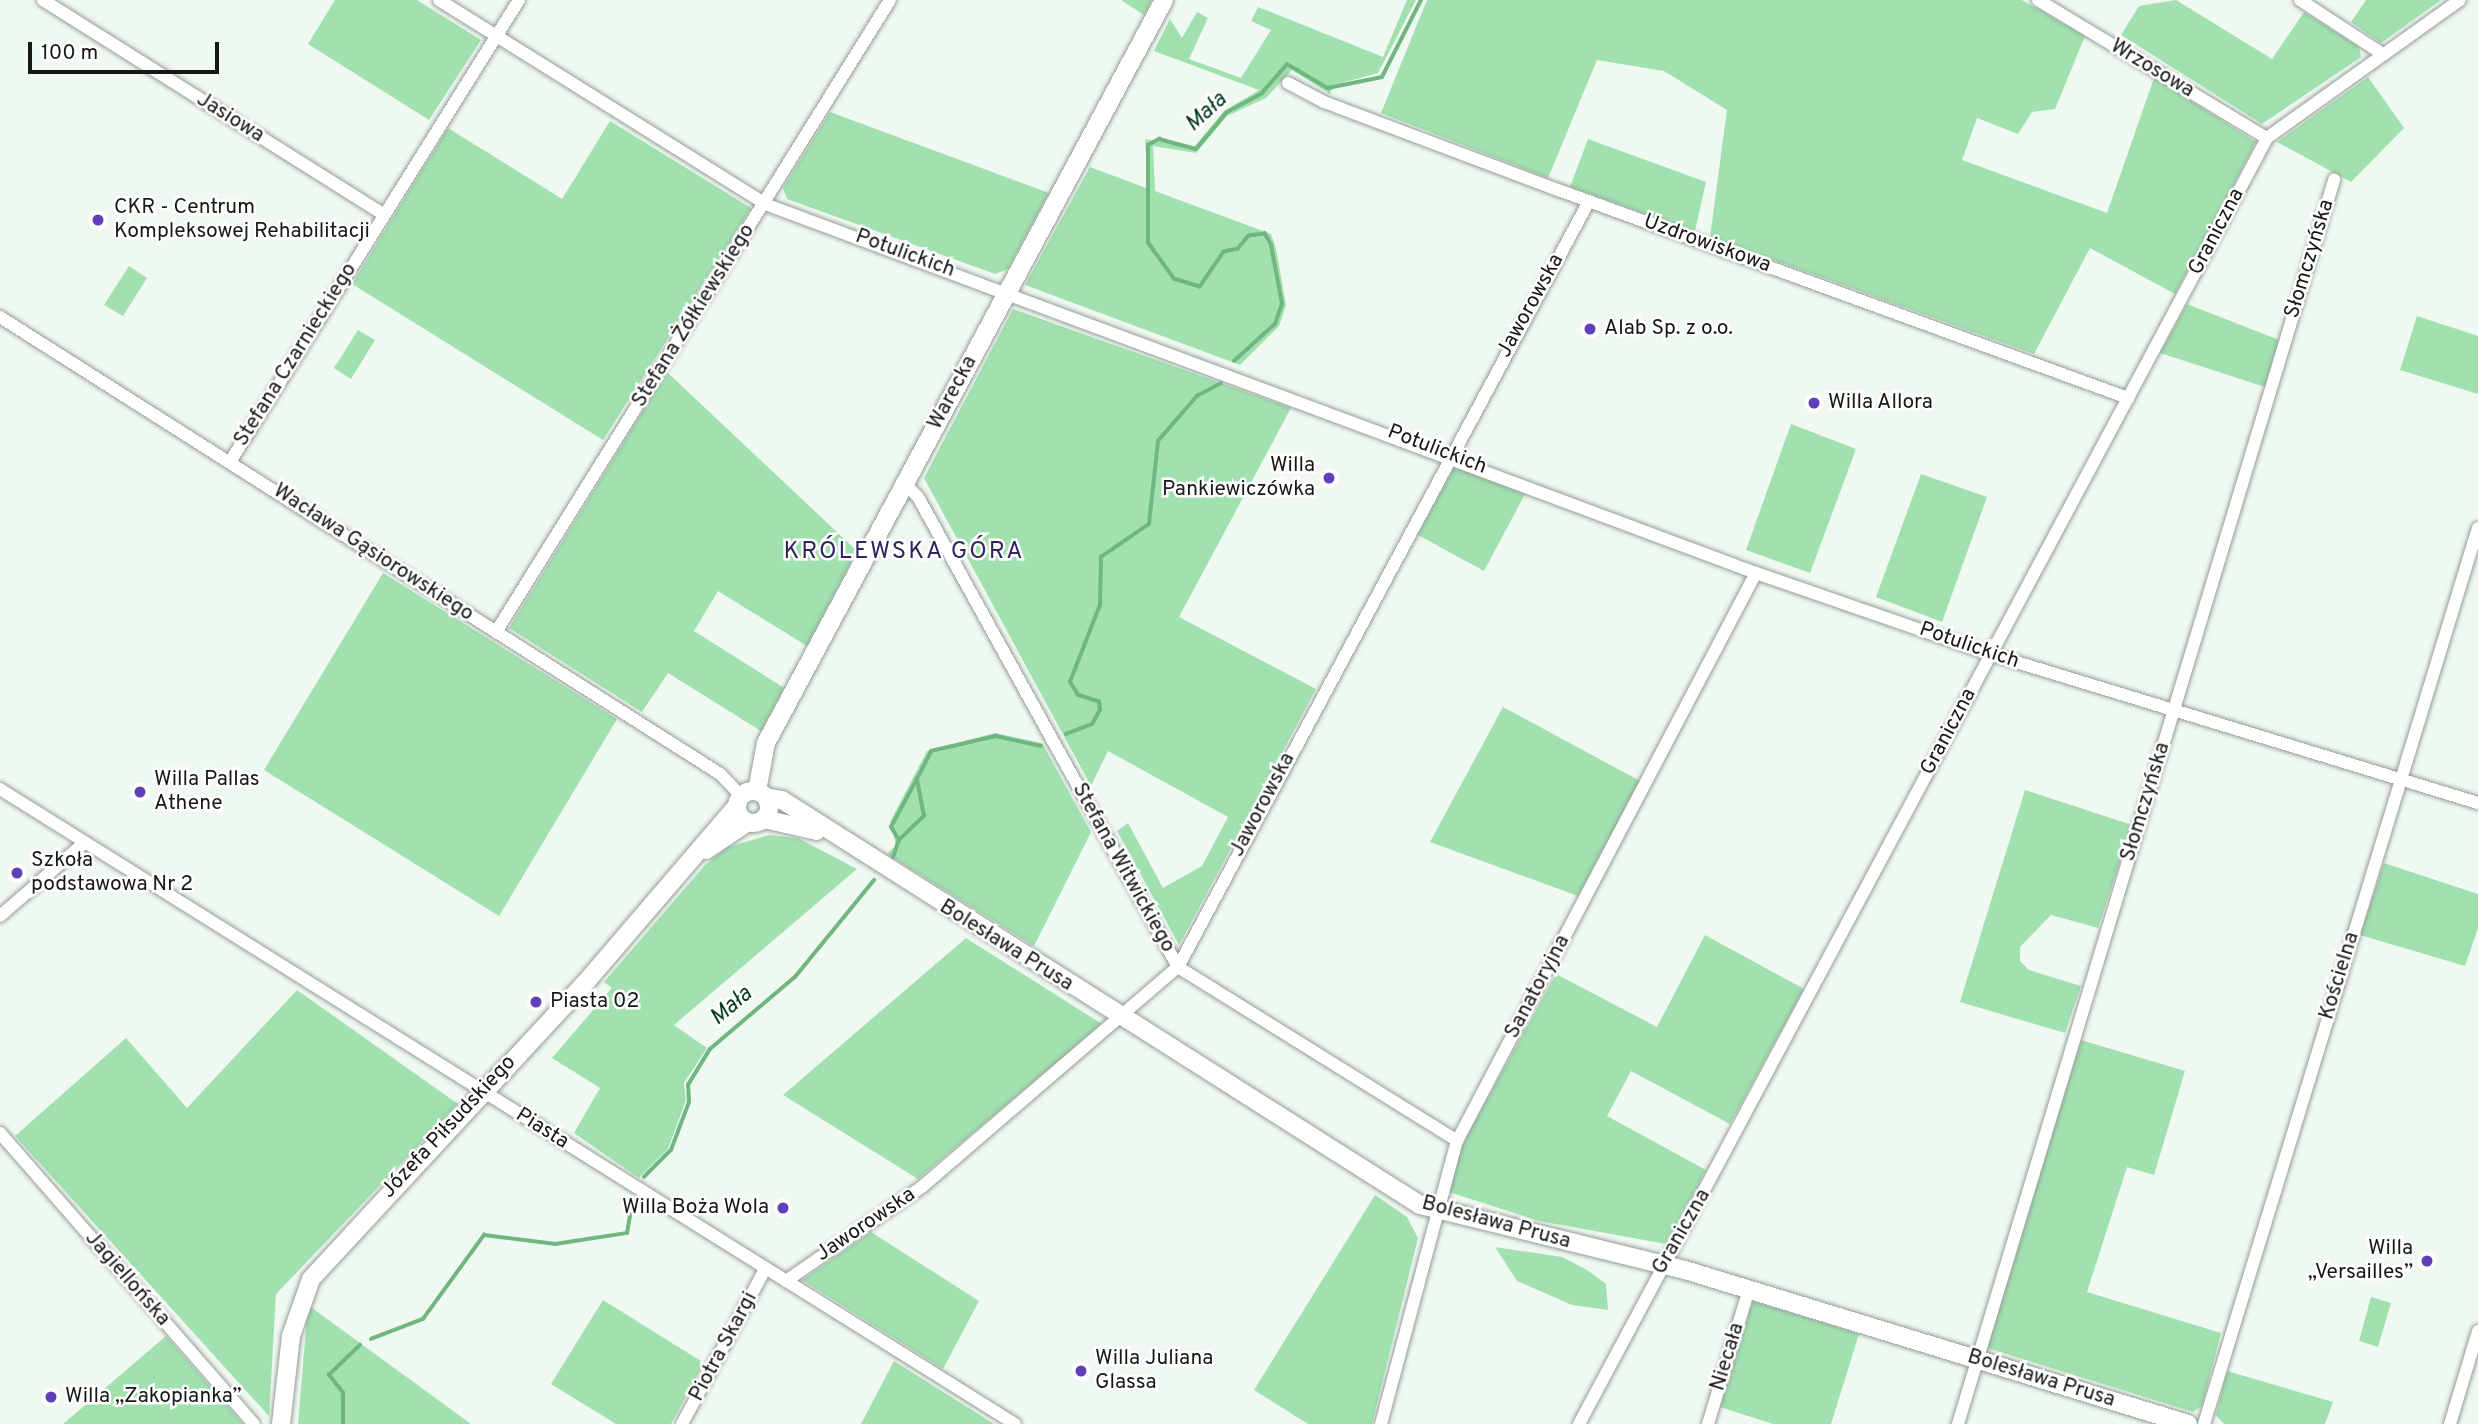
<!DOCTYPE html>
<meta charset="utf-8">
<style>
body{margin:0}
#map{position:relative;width:2478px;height:1424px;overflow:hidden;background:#f0f9f1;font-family:Overpass,sans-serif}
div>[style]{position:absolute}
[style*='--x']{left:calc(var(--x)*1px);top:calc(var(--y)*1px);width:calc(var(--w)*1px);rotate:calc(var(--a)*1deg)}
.green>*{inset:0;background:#a1e1af}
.stream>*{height:3.5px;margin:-1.75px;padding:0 1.75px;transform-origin:1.75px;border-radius:1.75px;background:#70b681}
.roads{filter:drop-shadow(0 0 2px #949d96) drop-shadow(0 0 2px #949d96)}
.street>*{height:12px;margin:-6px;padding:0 6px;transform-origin:6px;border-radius:6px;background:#fff}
.secondary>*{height:18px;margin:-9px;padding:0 9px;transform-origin:9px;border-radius:9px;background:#fff}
.secondary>.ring{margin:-9px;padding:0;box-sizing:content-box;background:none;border:18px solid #fff;border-radius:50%}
.dots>*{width:19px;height:19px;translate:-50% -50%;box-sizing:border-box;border:4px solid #fff;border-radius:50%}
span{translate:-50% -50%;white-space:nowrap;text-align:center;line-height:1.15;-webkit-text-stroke:5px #fff;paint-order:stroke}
.street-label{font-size:21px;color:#151916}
.poi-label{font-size:21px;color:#151916}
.left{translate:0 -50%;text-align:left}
.right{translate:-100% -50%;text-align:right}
.water-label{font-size:23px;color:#033b19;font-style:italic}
.quarter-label{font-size:24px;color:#31235e;letter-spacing:2px}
.scale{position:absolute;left:28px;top:42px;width:191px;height:32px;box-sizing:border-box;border:4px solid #151916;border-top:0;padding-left:9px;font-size:21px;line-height:24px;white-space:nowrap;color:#151916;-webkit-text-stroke:5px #fff;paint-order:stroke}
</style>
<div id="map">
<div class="green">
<div style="clip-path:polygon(335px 0,417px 0,481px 40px,429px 120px,308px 44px)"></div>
<div style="clip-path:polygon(1121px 0,1152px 0,1144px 15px)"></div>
<div style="clip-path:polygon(1407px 0,1416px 0,1378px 73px,1334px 85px,1330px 94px,1292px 70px,1266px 98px,1227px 116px,1196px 153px,1153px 146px,1155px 191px,1271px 234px,1276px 248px,1286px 305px,1279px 326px,1240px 365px,1025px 285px,1090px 167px,1149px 189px,1145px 139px,1194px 147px,1224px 111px,1259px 90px,1154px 51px,1170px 19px,1182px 38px,1197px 12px,1208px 18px,1189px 59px,1241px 78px,1271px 30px,1251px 21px,1258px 7px,1383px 57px)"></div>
<div style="clip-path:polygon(1427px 0,2022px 0,2085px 36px,2055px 109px,2032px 112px,2018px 134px,1977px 118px,1962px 160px,2107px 213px,2154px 78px,2256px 142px,2175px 294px,2090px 248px,2034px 354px,1710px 237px,1727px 110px,1664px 71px,1597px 60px,1548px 178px,1381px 113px)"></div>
<div style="clip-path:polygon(2176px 0,2272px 59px,2304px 12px,2359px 47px,2361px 57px,2262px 124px,2121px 35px,2139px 6px)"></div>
<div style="clip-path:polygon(2366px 0,2441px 0,2381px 43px,2351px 22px)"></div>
<div style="clip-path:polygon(2368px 77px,2404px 128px,2351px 182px,2277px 142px)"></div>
<div style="clip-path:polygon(830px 112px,1049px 193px,1008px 269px,995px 274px,787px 199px,783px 188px)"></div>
<div style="clip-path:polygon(610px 121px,751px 208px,603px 440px,352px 284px,448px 128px,562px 199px)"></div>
<div style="clip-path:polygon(1588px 139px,1706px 182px,1695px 231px,1570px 187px)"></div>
<div style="clip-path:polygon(129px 266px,147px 278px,123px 316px,104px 305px)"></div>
<div style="clip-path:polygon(2187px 304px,2279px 340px,2265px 387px,2160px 353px)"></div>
<div style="clip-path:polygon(1013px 309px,1291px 408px,1179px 617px,1316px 689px,1179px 945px,1117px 831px,1128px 823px,1163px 888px,1202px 866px,1228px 817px,1108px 751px,1091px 786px,924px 478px)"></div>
<div style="clip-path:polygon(2417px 316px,2478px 336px,2478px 394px,2400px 370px)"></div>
<div style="clip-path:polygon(358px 330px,375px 340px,351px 379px,334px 368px)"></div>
<div style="clip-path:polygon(667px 372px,857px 551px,807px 646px,718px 591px,694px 631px,784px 688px,761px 731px,668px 673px,642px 712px,509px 628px)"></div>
<div style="clip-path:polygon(1791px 424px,1856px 449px,1810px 573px,1746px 550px)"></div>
<div style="clip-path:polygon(1454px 467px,1525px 494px,1484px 571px,1418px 535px)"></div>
<div style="clip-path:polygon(1921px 474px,1987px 497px,1942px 622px,1876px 597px)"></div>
<div style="clip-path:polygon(383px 573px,617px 719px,499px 916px,264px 770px)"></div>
<div style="clip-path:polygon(1503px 707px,1640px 781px,1578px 896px,1430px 842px)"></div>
<div style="clip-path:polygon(995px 733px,1042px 743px,1091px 832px,1034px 946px,887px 854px,896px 845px,890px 822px,927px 751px)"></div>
<div style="clip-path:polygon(2025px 790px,2132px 825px,2098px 928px,2051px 915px,2020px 947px,2020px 961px,2029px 970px,2081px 986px,2065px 1033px,1960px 1002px)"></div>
<div style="clip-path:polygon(769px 835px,798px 838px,857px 869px,674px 1025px,707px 1048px,684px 1083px,686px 1100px,668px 1149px,639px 1178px,574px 1133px,600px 1088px,552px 1058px,612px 988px,604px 982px,705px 865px,728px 847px)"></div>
<div style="clip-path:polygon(2384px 863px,2478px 894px,2478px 928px,2465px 966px,2360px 935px)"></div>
<div style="clip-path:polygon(1705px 935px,1804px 989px,1730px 1124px,1631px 1071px,1607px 1116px,1706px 1170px,1666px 1244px,1539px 1221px,1449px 1192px,1457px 1154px,1556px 974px,1657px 1027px)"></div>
<div style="clip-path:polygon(966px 938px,1102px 1024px,918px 1179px,783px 1095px)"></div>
<div style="clip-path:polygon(297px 990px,458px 1104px,276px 1294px,269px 1416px,15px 1136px,126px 1038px,187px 1108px)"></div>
<div style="clip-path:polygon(2081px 1040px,2185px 1071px,2154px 1175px,2127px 1167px,2087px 1292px,2221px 1333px,2202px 1406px,2193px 1412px,1987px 1348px)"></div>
<div style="clip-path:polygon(1375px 1195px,1407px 1217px,1418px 1238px,1372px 1424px,1308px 1424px,1254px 1390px)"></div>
<div style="clip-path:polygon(871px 1232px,979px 1301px,943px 1369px,802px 1280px)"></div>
<div style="clip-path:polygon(1495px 1247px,1562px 1257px,1587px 1270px,1606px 1284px,1608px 1310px,1572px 1305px,1517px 1281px)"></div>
<div style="clip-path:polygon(2371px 1297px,2391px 1303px,2378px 1347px,2359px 1341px)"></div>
<div style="clip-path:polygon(603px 1300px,704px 1363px,671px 1424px,616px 1424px,551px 1384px)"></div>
<div style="clip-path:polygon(1753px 1301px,1859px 1334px,1831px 1424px,1773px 1424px,1720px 1407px)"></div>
<div style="clip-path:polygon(308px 1305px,471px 1424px,298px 1424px)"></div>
<div style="clip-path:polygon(166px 1336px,243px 1424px,63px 1424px)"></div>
<div style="clip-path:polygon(894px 1361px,994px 1424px,861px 1424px)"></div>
<div style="clip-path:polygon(2227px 1371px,2333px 1402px,2325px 1424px,2224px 1424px,2216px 1415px)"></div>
</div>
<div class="stream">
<div style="--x:1234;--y:361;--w:55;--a:-42.1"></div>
<div style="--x:1275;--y:324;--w:21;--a:-71"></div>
<div style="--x:1282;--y:304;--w:60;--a:-100.6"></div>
<div style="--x:1271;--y:245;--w:13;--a:-119"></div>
<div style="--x:1265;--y:234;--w:16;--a:173"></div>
<div style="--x:1249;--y:236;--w:17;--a:130"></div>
<div style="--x:1238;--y:249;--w:14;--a:168"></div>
<div style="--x:1224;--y:252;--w:42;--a:124.4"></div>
<div style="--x:1200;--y:287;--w:27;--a:-163"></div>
<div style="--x:1174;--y:279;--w:44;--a:-125.8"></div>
<div style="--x:1148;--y:243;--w:98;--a:-90"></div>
<div style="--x:1148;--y:145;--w:13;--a:-29"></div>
<div style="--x:1159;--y:139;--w:38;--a:15"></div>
<div style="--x:1196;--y:149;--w:48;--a:-50"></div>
<div style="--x:1227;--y:112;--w:40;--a:-28"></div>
<div style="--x:1262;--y:93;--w:38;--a:-49"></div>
<div style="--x:1287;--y:64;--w:48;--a:30.3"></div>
<div style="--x:1328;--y:88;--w:55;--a:-11.5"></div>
<div style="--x:1382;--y:77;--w:86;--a:-63.1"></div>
<div style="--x:1066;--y:734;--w:28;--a:-21"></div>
<div style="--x:1092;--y:724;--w:16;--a:-60"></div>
<div style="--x:1100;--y:710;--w:8;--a:-97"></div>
<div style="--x:1099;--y:702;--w:22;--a:-162"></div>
<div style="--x:1078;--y:695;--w:15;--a:-122"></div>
<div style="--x:1070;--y:682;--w:83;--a:-68.7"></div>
<div style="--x:1100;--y:605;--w:48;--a:-88.8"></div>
<div style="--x:1101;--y:557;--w:58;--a:-34.5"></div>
<div style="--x:1149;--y:524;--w:83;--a:-83.8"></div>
<div style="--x:1158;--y:441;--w:60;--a:-49.1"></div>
<div style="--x:1197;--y:396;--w:27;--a:-28"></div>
<div style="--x:899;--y:840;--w:15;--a:-122"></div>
<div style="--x:891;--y:827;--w:55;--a:-61.6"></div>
<div style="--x:893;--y:857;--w:18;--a:-71"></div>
<div style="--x:899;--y:840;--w:35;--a:-44"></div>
<div style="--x:924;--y:816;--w:38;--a:-101"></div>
<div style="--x:917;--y:779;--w:31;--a:-63"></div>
<div style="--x:931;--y:751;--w:67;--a:-13"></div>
<div style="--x:996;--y:736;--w:46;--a:12.5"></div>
<div style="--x:644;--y:1177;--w:38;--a:-45"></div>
<div style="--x:671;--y:1150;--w:51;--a:-69.4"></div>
<div style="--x:689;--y:1102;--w:17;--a:-93"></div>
<div style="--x:688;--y:1085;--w:42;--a:-58.6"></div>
<div style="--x:710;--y:1049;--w:111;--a:-40.3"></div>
<div style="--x:795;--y:977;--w:125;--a:-50.8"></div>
<div style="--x:371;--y:1339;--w:56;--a:-21"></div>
<div style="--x:423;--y:1319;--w:104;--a:-54"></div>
<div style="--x:484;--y:1235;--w:72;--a:7.2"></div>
<div style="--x:555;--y:1244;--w:73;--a:-8.7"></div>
<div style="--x:627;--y:1233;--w:35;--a:-80"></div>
<div style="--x:343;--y:1424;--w:31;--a:-90"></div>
<div style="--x:343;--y:1393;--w:23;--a:-128"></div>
<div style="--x:329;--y:1375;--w:43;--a:-44.1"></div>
</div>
<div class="roads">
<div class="street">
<div style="--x:43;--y:0;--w:402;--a:32.2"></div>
<div style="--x:439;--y:0;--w:385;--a:32"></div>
<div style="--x:765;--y:204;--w:1057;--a:20.42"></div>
<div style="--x:1756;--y:573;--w:248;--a:19.1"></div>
<div style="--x:1990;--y:654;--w:510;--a:16.98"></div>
<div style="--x:2038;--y:0;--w:267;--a:31.1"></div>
<div style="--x:2300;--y:0;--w:100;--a:33.2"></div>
<div style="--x:1288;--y:83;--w:41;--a:27.8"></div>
<div style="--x:1324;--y:102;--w:253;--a:20.6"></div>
<div style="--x:1561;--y:191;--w:604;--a:20.06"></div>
<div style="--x:0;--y:317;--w:853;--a:32.4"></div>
<div style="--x:720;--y:774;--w:30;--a:46"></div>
<div style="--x:230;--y:462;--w:545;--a:-57.97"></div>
<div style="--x:905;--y:484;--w:18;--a:45"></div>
<div style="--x:918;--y:497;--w:537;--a:61.05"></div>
<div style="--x:1178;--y:967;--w:329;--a:31.9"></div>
<div style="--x:496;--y:632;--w:745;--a:-58.06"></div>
<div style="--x:0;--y:789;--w:1197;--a:32.03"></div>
<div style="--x:0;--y:916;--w:111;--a:-41"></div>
<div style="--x:0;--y:1133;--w:386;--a:48.9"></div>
<div style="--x:786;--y:1281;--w:167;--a:-34.7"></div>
<div style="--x:923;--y:1186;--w:336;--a:-40.7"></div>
<div style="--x:1178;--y:967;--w:869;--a:-61.78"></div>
<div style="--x:682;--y:1424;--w:176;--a:-61.8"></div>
<div style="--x:1381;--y:1424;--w:293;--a:-75"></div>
<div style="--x:1457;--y:1141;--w:642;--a:-62.24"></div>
<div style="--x:1579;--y:1424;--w:1458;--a:-61.85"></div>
<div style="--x:2267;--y:138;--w:237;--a:-35.6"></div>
<div style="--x:1708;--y:1424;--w:141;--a:-73.1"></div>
<div style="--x:1958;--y:1424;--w:1300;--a:-73.18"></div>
<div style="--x:2204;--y:1424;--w:937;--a:-73"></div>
<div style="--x:2450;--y:1424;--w:97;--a:-73.2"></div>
</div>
<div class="secondary">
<div style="--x:757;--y:791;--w:49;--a:-79.4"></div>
<div style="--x:766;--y:743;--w:843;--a:-61.82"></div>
<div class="ring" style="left:737px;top:791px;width:14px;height:14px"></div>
<div style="--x:766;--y:797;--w:16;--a:11"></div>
<div style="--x:782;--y:800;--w:756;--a:32.41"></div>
<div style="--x:1420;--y:1205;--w:273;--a:13.8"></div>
<div style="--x:1685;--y:1270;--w:526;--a:17.02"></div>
<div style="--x:764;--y:819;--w:54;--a:12.8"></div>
<div style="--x:706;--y:850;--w:50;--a:-33.7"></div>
<div style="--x:281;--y:1424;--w:89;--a:-83.5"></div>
<div style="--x:291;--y:1336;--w:60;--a:-70.7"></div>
<div style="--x:311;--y:1279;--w:405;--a:-47.2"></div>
<div style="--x:586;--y:982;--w:232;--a:-49.4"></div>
</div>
</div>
<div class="dots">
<div style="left:98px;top:220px;background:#6040b9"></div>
<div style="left:1590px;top:329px;background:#6040b9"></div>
<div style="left:1814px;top:403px;background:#6040b9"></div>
<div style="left:1329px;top:478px;background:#6040b9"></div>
<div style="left:140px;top:792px;background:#6040b9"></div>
<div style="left:17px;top:873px;background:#6040b9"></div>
<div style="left:536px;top:1002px;background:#6040b9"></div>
<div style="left:783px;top:1208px;background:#6040b9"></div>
<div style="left:2427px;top:1261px;background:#6040b9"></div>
<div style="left:1081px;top:1371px;background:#6040b9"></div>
<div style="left:51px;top:1397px;background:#6040b9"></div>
</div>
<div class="street-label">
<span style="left:2152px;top:69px;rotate:31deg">Wrzosowa</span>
<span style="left:230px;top:118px;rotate:32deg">Jasiowa</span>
<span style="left:2217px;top:232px;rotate:-62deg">Graniczna</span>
<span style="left:1707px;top:244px;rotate:20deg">Uzdrowiskowa</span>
<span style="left:905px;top:254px;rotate:20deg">Potulickich</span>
<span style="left:2310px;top:259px;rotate:-73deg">Słomczyńska</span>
<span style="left:1531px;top:306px;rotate:-61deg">Jaworowska</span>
<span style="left:694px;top:316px;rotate:-58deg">Stefana Żółkiewskiego</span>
<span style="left:296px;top:355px;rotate:-58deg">Stefana Czarnieckiego</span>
<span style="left:953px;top:393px;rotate:-62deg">Warecka</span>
<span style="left:1437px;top:450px;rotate:21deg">Potulickich</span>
<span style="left:373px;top:553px;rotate:33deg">Wacława Gąsiorowskiego</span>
<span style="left:1969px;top:646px;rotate:19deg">Potulickich</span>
<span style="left:1949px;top:732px;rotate:-62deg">Graniczna</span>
<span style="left:2146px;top:802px;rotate:-73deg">Słomczyńska</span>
<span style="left:1263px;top:805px;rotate:-62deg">Jaworowska</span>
<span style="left:1123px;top:868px;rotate:61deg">Stefana Witwickiego</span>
<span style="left:1006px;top:946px;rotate:32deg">Bolesława Prusa</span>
<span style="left:2340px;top:976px;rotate:-73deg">Kościelna</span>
<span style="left:1538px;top:987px;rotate:-62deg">Sanatoryjna</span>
<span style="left:449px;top:1127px;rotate:-47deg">Józefa Piłsudskiego</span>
<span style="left:542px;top:1129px;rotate:32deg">Piasta</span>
<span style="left:1496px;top:1223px;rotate:15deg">Bolesława Prusa</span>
<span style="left:866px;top:1225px;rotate:-34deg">Jaworowska</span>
<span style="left:1682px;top:1232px;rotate:-60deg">Graniczna</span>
<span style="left:127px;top:1279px;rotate:49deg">Jagiellońska</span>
<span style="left:724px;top:1347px;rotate:-62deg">Piotra Skargi</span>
<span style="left:1728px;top:1357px;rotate:-73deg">Niecała</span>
<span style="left:2041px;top:1379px;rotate:17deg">Bolesława Prusa</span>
</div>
<div class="poi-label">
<span class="left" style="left:114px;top:220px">CKR - Centrum<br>Kompleksowej Rehabilitacji</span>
<span class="left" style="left:1604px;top:329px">Alab Sp. z o.o.</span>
<span class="left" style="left:1828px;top:403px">Willa Allora</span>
<span class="right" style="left:1315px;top:478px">Willa<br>Pankiewiczówka</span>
<span class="left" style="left:154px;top:792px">Willa Pallas<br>Athene</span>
<span class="left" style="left:31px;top:873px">Szkoła<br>podstawowa Nr 2</span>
<span class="left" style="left:550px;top:1002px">Piasta 02</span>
<span class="right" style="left:769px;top:1208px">Willa Boża Wola</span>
<span class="right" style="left:2413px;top:1261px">Willa<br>„Versailles”</span>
<span class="left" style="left:1095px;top:1371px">Willa Juliana<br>Glassa</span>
<span class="left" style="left:65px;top:1397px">Willa „Zakopianka”</span>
</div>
<div class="water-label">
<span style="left:1207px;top:113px;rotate:-42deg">Mała</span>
<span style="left:732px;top:1007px;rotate:-40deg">Mała</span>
</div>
<div class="quarter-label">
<span style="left:904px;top:553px">KRÓLEWSKA GÓRA</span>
</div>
<div class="scale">100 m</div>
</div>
